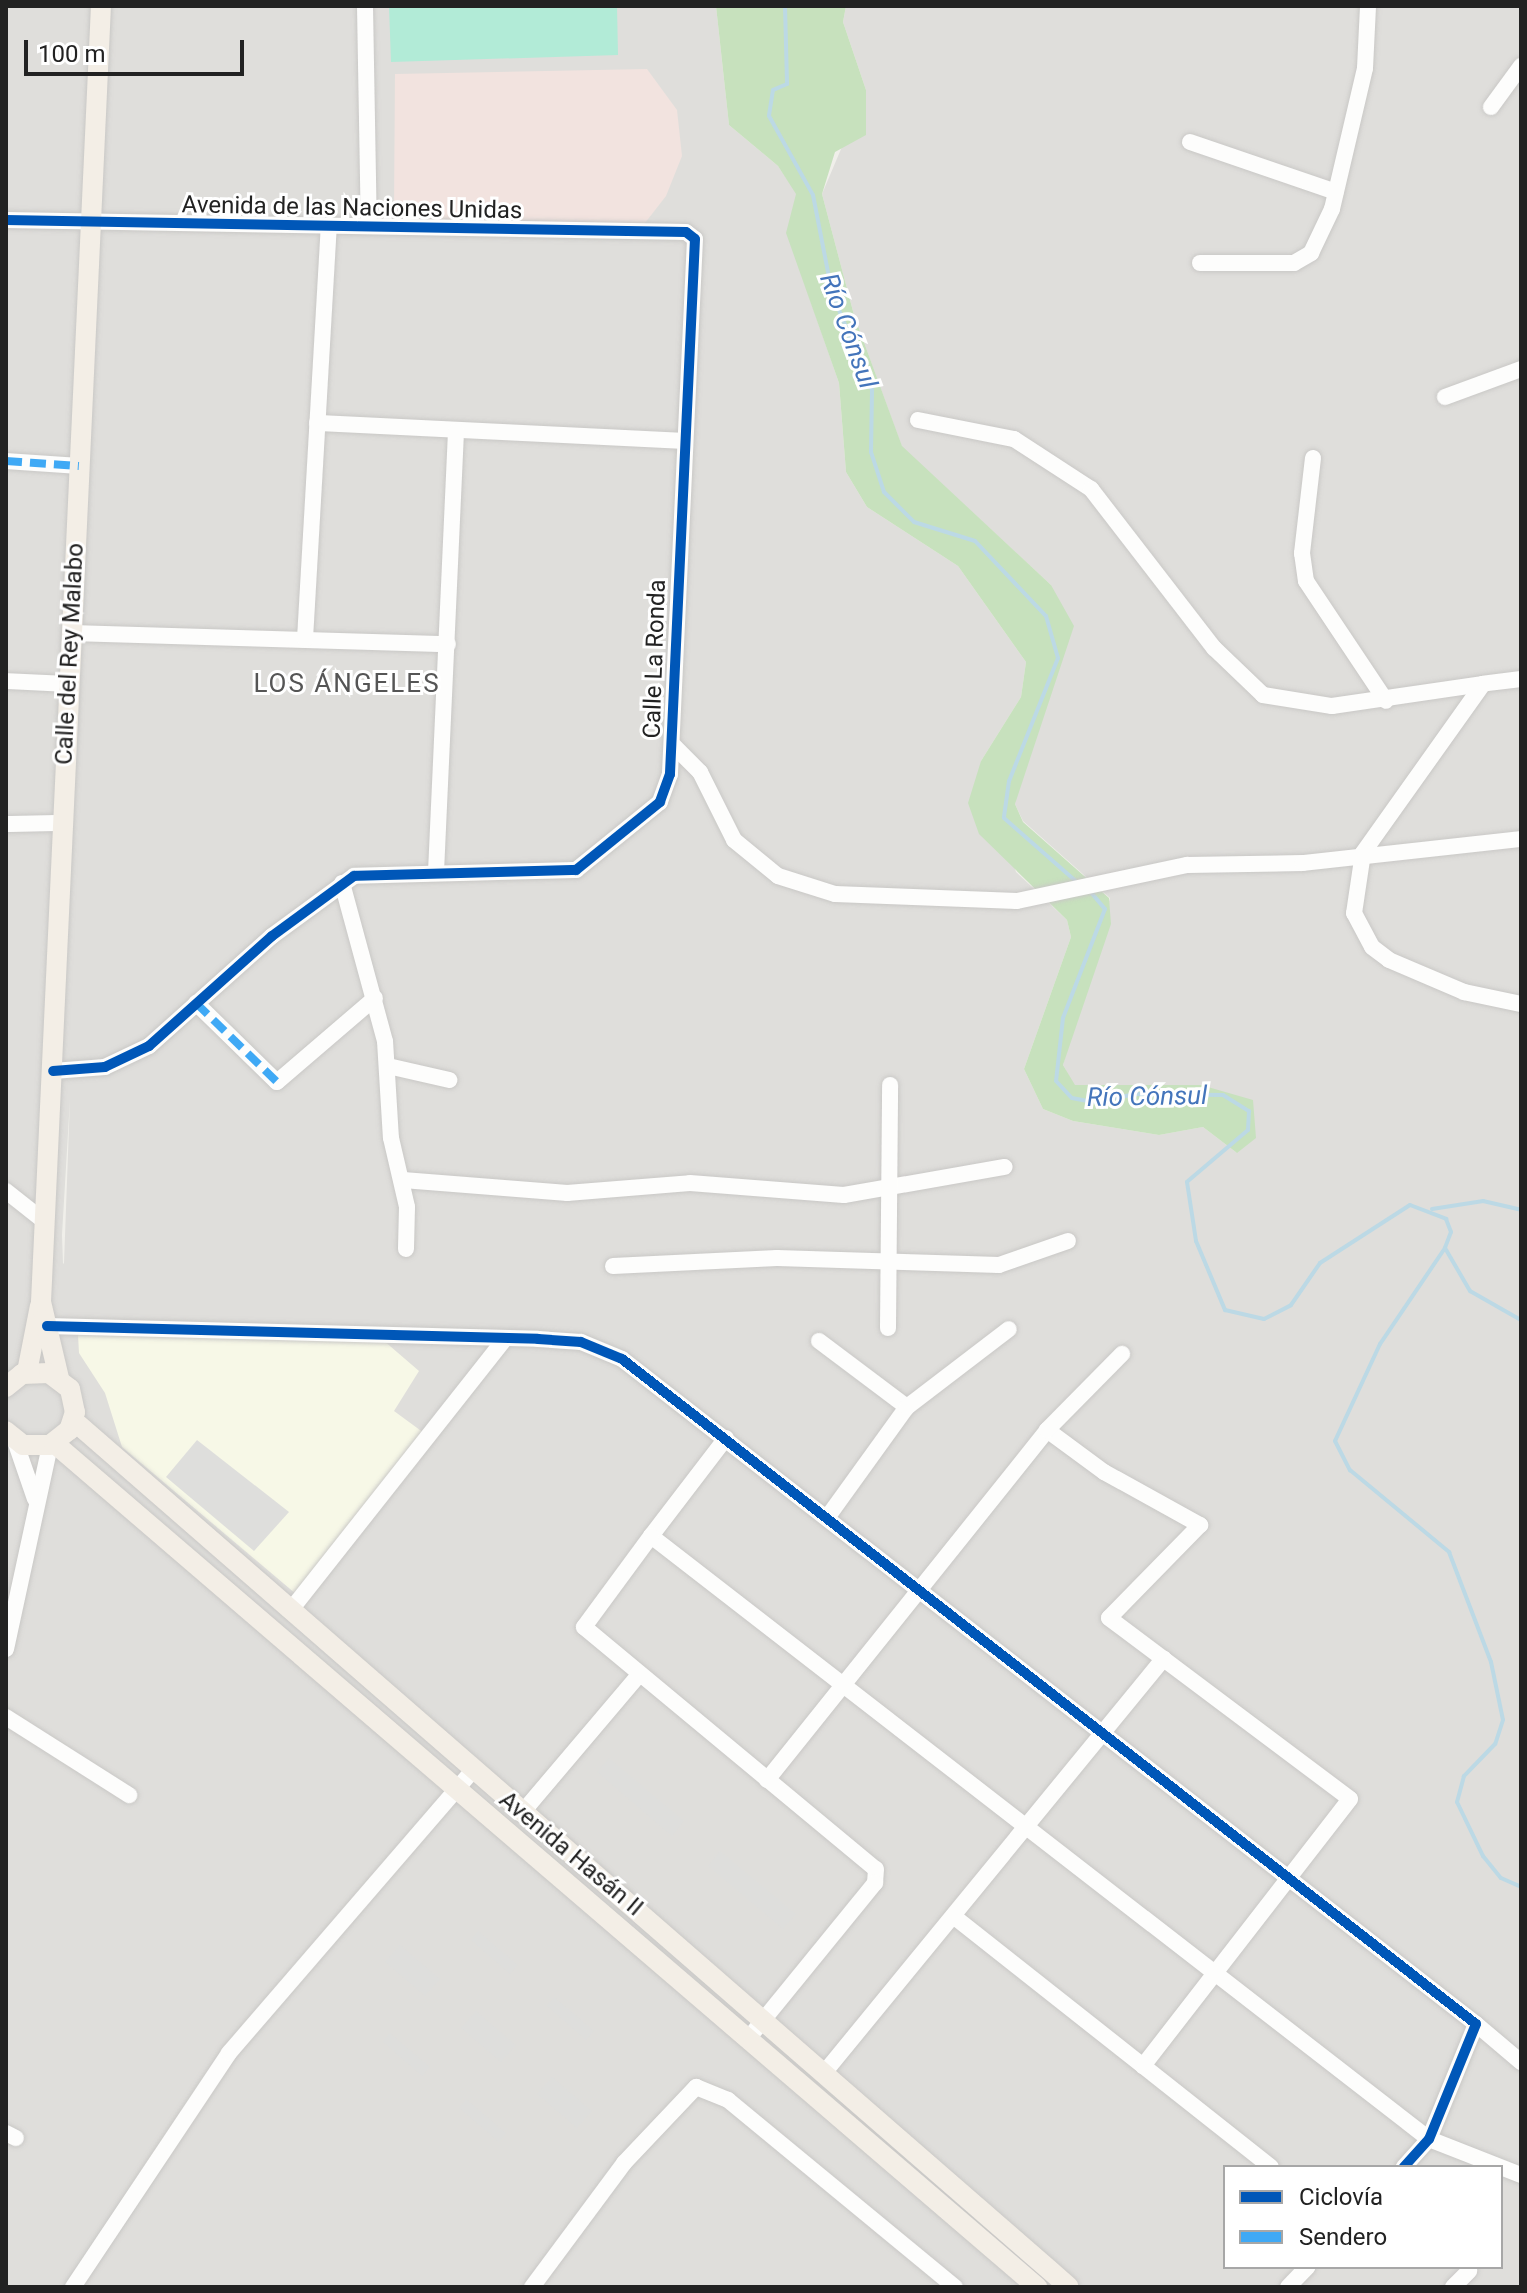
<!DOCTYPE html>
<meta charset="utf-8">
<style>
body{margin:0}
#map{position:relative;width:1527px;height:2293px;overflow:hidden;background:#f0efea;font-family:Roboto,sans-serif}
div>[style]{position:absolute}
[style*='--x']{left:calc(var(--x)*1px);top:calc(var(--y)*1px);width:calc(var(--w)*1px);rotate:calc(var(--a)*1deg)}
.residential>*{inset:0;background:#dfdedb}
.commercial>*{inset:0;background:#f2e3df}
.education>*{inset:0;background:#f7f8e7}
.religious>*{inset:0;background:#dededc}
.forest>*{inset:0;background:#c7e1bd}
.pitch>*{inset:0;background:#b2ebd7}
.stream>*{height:4px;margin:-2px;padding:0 2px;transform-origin:2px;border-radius:2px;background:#bcd9e5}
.roads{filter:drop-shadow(0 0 2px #c9c8c6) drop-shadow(0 0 2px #c9c8c6)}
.minor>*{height:16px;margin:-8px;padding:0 8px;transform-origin:8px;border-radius:8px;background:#fdfdfc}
.major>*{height:20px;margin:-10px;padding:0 10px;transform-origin:10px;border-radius:10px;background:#f3eee6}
.quiet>*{height:8px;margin-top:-4px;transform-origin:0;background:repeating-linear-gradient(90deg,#3fa9f5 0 16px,transparent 0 24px)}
.cycleway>*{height:10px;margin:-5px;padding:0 5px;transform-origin:5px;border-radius:5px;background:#0057b8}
span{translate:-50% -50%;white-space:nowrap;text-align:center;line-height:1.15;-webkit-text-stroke:6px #fff;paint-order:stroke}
.street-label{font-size:24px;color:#222}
.water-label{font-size:26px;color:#4475bb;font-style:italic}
.neighbourhood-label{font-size:26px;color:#555;letter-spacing:2px}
.frame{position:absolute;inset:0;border:8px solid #222;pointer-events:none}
.legend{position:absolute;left:1223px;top:2165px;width:280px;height:104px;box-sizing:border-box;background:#fff;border:2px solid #a7a7a7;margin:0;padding:10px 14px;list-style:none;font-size:24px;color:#222}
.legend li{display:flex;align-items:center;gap:16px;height:40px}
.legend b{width:40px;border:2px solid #a7a7a7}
.scale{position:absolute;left:24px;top:40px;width:220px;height:36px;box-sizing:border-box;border:4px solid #222;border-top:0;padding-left:10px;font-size:24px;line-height:28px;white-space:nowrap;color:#222;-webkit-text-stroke:6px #fff;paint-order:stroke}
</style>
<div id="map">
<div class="residential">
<div style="clip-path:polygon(evenodd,6px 6px,716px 6px,729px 125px,778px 166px,797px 194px,787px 233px,839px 383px,846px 472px,867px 507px,958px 566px,1026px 662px,1021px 697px,981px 761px,1016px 872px,1067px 920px,1071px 937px,1024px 1069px,1043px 1109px,1073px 1121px,1159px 1135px,1203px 1127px,1237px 1153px,1201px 1085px,1074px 1085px,1063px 1065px,1110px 898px,1023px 821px,1015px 804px,1051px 585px,902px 447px,854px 315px,822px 194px,866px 90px,843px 22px,846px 6px,1521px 6px,1521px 2287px,6px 2287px,6px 6px,70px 1099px,64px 1263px,63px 1264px,62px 1235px,70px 1099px,6px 6px,1225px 2167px,1501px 2167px,1501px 2267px,1225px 2267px,1225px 2167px)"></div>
</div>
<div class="commercial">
<div style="clip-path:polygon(647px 69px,677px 110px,682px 156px,666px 196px,638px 232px,410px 218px,394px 208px,395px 74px)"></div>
</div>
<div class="education">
<div style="clip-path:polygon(78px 1335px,383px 1340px,419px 1371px,394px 1411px,424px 1433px,296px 1594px,122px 1447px,105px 1393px,79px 1353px)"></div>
</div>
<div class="religious">
<div style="clip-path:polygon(197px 1440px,289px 1512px,254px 1551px,166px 1477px)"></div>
<div style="clip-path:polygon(609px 1758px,684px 1821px,672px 1836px,597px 1772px)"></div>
<div style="clip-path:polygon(720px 1851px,796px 1914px,783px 1929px,708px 1866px)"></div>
<div style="clip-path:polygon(478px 1931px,518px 1965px,510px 1974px,471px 1940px)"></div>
<div style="clip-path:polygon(400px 1945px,440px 1979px,425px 1996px,385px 1962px)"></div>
<div style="clip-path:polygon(554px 1997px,594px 2031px,586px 2040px,547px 2006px)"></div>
<div style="clip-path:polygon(476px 2011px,516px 2045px,501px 2062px,461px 2028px)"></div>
<div style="clip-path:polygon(390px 2033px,430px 2067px,422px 2076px,383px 2042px)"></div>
<div style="clip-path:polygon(552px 2077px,592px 2111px,577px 2128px,537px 2094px)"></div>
<div style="clip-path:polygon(466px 2099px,506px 2133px,499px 2142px,459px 2108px)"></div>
</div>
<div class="forest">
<div style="clip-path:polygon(716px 6px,846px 6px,843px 22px,866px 90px,866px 135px,835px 152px,822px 194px,854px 315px,902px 446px,1051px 585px,1074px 626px,1015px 804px,1023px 822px,1109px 898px,1111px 924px,1063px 1065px,1075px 1085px,1201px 1085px,1253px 1100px,1256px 1138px,1237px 1153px,1203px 1127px,1159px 1135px,1073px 1121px,1043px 1109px,1024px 1069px,1071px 937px,1067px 920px,979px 834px,968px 803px,981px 761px,1021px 697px,1026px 662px,958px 566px,867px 507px,846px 472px,839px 383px,786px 233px,796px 194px,778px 166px,729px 125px)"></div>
</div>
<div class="pitch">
<div style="clip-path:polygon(389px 6px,617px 6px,618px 55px,391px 62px)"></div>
</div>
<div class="stream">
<div style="--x:785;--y:6;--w:78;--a:88.5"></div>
<div style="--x:787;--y:84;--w:15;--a:157"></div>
<div style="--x:773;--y:90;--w:26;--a:99"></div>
<div style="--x:769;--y:116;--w:90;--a:60.9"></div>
<div style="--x:813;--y:195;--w:100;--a:79"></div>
<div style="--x:832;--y:293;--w:105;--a:67.6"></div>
<div style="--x:872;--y:390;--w:62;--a:90.9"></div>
<div style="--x:871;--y:452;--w:42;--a:72"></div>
<div style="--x:884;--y:492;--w:42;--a:45"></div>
<div style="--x:914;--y:522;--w:64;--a:17.3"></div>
<div style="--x:975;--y:541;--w:103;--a:46.6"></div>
<div style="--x:1046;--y:616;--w:44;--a:74.1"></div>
<div style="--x:1058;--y:658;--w:132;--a:111.7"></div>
<div style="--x:1009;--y:781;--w:37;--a:98"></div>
<div style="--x:1004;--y:818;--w:98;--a:41.3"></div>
<div style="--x:1089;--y:890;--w:25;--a:50"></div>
<div style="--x:1105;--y:909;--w:117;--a:111.1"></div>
<div style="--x:1063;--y:1018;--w:63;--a:96.3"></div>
<div style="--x:1056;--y:1081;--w:23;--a:47"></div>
<div style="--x:1072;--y:1098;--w:21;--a:11"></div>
<div style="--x:1093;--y:1102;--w:44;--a:-10.5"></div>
<div style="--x:1136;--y:1094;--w:87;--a:0.7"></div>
<div style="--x:1223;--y:1095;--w:31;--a:32"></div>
<div style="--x:1249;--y:1111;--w:19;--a:93"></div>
<div style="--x:1248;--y:1130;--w:80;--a:139.6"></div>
<div style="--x:1187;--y:1182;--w:60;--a:81.3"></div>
<div style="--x:1196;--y:1241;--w:75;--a:67.2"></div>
<div style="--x:1225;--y:1310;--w:40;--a:13"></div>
<div style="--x:1264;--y:1319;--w:30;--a:-27"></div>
<div style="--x:1291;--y:1305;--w:51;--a:-55.4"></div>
<div style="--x:1320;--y:1263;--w:107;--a:-32.8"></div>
<div style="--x:1410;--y:1205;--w:39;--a:21"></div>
<div style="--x:1446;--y:1219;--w:14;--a:69"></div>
<div style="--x:1451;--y:1232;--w:17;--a:111"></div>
<div style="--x:1445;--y:1248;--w:116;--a:124.1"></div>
<div style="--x:1380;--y:1344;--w:107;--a:114.9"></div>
<div style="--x:1335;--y:1441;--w:33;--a:63"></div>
<div style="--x:1350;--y:1470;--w:129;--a:39.6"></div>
<div style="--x:1449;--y:1552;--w:118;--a:69.1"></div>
<div style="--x:1491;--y:1662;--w:59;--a:78.3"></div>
<div style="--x:1503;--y:1720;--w:25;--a:108"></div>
<div style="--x:1495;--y:1744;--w:45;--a:134.1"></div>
<div style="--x:1464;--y:1776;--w:27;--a:105"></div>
<div style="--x:1457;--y:1802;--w:60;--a:64.3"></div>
<div style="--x:1483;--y:1856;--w:28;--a:51"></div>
<div style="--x:1501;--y:1878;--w:22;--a:24"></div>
<div style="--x:1432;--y:1209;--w:52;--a:-8.9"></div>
<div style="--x:1483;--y:1201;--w:39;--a:13"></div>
<div style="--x:1445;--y:1248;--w:50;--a:59.8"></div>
<div style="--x:1470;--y:1291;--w:59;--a:29.6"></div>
</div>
<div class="roads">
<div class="minor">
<div style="--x:365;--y:6;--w:220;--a:89"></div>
<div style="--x:1491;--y:107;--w:51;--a:-53.8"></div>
<div style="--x:1190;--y:142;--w:154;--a:18.9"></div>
<div style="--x:6;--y:220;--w:680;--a:1.01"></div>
<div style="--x:686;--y:232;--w:11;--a:38"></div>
<div style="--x:695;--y:239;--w:536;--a:92.68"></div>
<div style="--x:670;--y:774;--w:30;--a:110"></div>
<div style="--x:660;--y:802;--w:108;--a:141"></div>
<div style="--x:576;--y:870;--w:222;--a:178.5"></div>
<div style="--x:354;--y:876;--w:102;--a:143.8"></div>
<div style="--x:272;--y:936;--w:165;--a:138.2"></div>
<div style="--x:149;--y:1046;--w:49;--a:154.5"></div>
<div style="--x:105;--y:1067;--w:52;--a:175.6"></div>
<div style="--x:1200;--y:263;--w:94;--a:0"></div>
<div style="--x:1294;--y:263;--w:20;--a:-30"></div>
<div style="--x:1311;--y:253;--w:49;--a:-64.5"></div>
<div style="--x:1332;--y:209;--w:145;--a:-76.8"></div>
<div style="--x:1365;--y:68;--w:62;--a:-87.2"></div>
<div style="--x:1445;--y:397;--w:81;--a:-20.2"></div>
<div style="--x:918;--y:420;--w:98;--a:11.2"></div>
<div style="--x:1014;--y:439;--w:92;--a:33"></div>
<div style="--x:1091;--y:489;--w:201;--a:52.3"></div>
<div style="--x:1214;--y:648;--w:68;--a:43.8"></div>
<div style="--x:1263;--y:695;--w:70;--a:9.1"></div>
<div style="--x:1332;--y:706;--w:153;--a:-8.3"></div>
<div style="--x:317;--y:423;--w:366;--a:2.8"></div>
<div style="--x:1313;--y:458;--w:96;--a:96.6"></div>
<div style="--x:1302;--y:553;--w:28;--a:82"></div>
<div style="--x:1306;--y:581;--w:144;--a:56.3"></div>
<div style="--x:6;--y:461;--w:73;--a:3.9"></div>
<div style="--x:71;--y:633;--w:377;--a:1.7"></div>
<div style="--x:305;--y:639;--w:414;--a:-86.7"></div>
<div style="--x:1521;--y:679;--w:38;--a:173"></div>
<div style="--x:1483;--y:684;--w:207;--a:125.4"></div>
<div style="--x:1363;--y:853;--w:61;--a:98.5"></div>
<div style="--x:1354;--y:913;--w:38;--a:62"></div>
<div style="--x:1372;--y:947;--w:21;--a:37"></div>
<div style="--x:1389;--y:960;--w:82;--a:23.1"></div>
<div style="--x:1464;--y:992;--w:58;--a:11.9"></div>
<div style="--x:6;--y:681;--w:64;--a:2.7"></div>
<div style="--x:672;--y:744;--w:40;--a:45"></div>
<div style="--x:700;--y:772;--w:76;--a:63.4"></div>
<div style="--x:734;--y:840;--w:57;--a:39.3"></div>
<div style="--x:778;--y:876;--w:60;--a:17.5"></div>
<div style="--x:835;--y:894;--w:182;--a:2.2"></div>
<div style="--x:1017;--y:901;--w:174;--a:-12"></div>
<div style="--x:1187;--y:865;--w:116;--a:-1"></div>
<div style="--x:1303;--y:863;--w:219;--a:-6.3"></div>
<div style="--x:6;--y:824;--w:54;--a:-1.1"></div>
<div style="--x:436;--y:872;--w:441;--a:-87.4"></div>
<div style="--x:342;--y:883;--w:164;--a:74.8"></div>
<div style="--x:385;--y:1041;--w:97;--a:86.5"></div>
<div style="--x:391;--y:1138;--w:71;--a:76.9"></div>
<div style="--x:407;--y:1207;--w:42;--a:91.4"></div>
<div style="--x:196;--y:1003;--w:113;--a:44.3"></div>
<div style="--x:277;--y:1082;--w:129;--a:-40.6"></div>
<div style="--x:388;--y:1066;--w:63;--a:12.9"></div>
<div style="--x:403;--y:1180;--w:165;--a:4.5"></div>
<div style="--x:567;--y:1193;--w:123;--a:-4.6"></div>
<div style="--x:690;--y:1183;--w:154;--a:4.5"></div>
<div style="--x:844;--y:1195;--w:163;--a:-9.9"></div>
<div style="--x:6;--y:1191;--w:48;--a:38.3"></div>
<div style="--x:613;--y:1266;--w:164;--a:-2.8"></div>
<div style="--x:777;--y:1258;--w:222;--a:1.8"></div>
<div style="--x:999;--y:1265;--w:73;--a:-19.2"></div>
<div style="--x:47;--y:1326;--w:491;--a:1.5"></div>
<div style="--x:538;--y:1339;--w:43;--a:4"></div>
<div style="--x:581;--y:1342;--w:44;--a:22.5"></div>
<div style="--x:622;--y:1359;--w:1082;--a:37.91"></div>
<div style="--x:1476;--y:2024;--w:124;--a:112.2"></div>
<div style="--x:1429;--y:2139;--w:38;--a:132"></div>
<div style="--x:888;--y:1328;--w:243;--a:-89.5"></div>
<div style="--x:819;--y:1341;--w:110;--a:36.9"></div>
<div style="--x:1047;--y:1430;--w:71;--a:36.4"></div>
<div style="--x:1104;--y:1472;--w:110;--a:28.9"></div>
<div style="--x:1200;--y:1525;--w:130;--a:134.4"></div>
<div style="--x:1109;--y:1618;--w:301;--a:36.9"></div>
<div style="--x:1350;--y:1799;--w:338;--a:127.8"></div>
<div style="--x:726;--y:1438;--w:123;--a:127.4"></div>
<div style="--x:651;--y:1536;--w:984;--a:37.78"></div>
<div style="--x:1429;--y:2139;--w:99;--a:21.4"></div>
<div style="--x:15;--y:1441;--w:61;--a:71"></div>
<div style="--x:829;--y:1515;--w:133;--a:-54.2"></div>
<div style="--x:907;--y:1407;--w:128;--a:-37.4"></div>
<div style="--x:651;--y:1536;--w:113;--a:126.4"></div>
<div style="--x:584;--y:1627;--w:379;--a:39.7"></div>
<div style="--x:876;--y:1869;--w:14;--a:94"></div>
<div style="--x:875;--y:1883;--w:190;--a:129.2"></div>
<div style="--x:290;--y:1611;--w:344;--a:-51.7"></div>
<div style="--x:6;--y:1649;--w:209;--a:-77.8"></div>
<div style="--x:6;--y:1717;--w:146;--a:32.4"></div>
<div style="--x:767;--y:1780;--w:448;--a:-51.3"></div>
<div style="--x:1047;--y:1430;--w:107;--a:-45.4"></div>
<div style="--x:521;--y:1814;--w:182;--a:-49.7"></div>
<div style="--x:957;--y:1919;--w:400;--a:38.3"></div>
<div style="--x:1476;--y:2024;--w:59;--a:40.2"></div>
<div style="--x:824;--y:2073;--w:536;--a:-50.67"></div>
<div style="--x:6;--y:2133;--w:11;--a:27"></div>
<div style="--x:73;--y:2287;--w:281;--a:-56.3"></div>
<div style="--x:229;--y:2053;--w:372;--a:-49.2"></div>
<div style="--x:532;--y:2287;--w:154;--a:-53.4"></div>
<div style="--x:624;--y:2163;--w:105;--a:-46.5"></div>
<div style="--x:696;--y:2087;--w:35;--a:22"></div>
<div style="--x:728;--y:2100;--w:294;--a:39.5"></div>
<div style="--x:1288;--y:2287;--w:28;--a:-46"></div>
<div style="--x:1453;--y:2287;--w:23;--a:-45"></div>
</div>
<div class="major">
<div style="--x:27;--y:1372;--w:67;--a:-78.9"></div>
<div style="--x:59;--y:1378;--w:78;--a:-103.3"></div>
<div style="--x:41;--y:1302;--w:1297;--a:-87.35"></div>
<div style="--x:6;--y:1387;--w:21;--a:-39"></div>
<div style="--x:22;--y:1374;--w:27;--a:-2"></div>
<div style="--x:49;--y:1373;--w:26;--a:37"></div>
<div style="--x:70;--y:1389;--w:24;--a:78"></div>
<div style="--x:75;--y:1412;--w:19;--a:108"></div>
<div style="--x:69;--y:1430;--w:24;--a:142"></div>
<div style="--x:50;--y:1445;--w:27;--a:180"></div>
<div style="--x:23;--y:1445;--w:22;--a:-141"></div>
<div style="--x:73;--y:1420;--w:1320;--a:41.04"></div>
<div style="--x:54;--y:1443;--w:1296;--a:40.65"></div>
</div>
</div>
<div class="quiet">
<div style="--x:6;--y:461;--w:73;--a:3.9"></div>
<div style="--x:196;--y:1003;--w:113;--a:44.3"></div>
</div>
<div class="cycleway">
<div style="--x:6;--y:220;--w:680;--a:1.01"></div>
<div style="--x:686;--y:232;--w:11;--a:38"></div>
<div style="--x:695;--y:239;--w:536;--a:92.68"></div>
<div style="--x:670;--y:774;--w:30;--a:110"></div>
<div style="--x:660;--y:802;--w:108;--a:141"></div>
<div style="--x:576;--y:870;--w:222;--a:178.5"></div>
<div style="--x:354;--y:876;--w:102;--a:143.8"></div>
<div style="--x:272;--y:936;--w:165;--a:138.2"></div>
<div style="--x:149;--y:1046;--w:49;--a:154.5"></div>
<div style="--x:105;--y:1067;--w:52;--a:175.6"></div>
<div style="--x:47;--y:1326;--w:491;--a:1.5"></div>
<div style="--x:538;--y:1339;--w:43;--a:4"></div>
<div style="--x:581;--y:1342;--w:44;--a:22.5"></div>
<div style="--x:622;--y:1359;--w:1082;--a:37.91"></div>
<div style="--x:1476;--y:2024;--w:124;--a:112.2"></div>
<div style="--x:1429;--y:2139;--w:38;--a:132"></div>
</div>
<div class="street-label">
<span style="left:352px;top:208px;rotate:1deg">Avenida de las Naciones Unidas</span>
<span style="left:70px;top:654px;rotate:-87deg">Calle del Rey Malabo</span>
<span style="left:655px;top:659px;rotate:-88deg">Calle La Ronda</span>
<span style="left:571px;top:1854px;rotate:40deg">Avenida Hasán II</span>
</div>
<div class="water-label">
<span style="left:848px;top:331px;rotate:70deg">Río Cónsul</span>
<span style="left:1147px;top:1097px;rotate:-1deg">Río Cónsul</span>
</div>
<div class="neighbourhood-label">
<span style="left:347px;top:684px">LOS ÁNGELES</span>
</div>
<div class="frame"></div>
<ul class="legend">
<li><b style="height:10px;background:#0057b8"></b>Ciclovía</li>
<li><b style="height:10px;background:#3fa9f5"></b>Sendero</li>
</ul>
<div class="scale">100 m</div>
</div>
